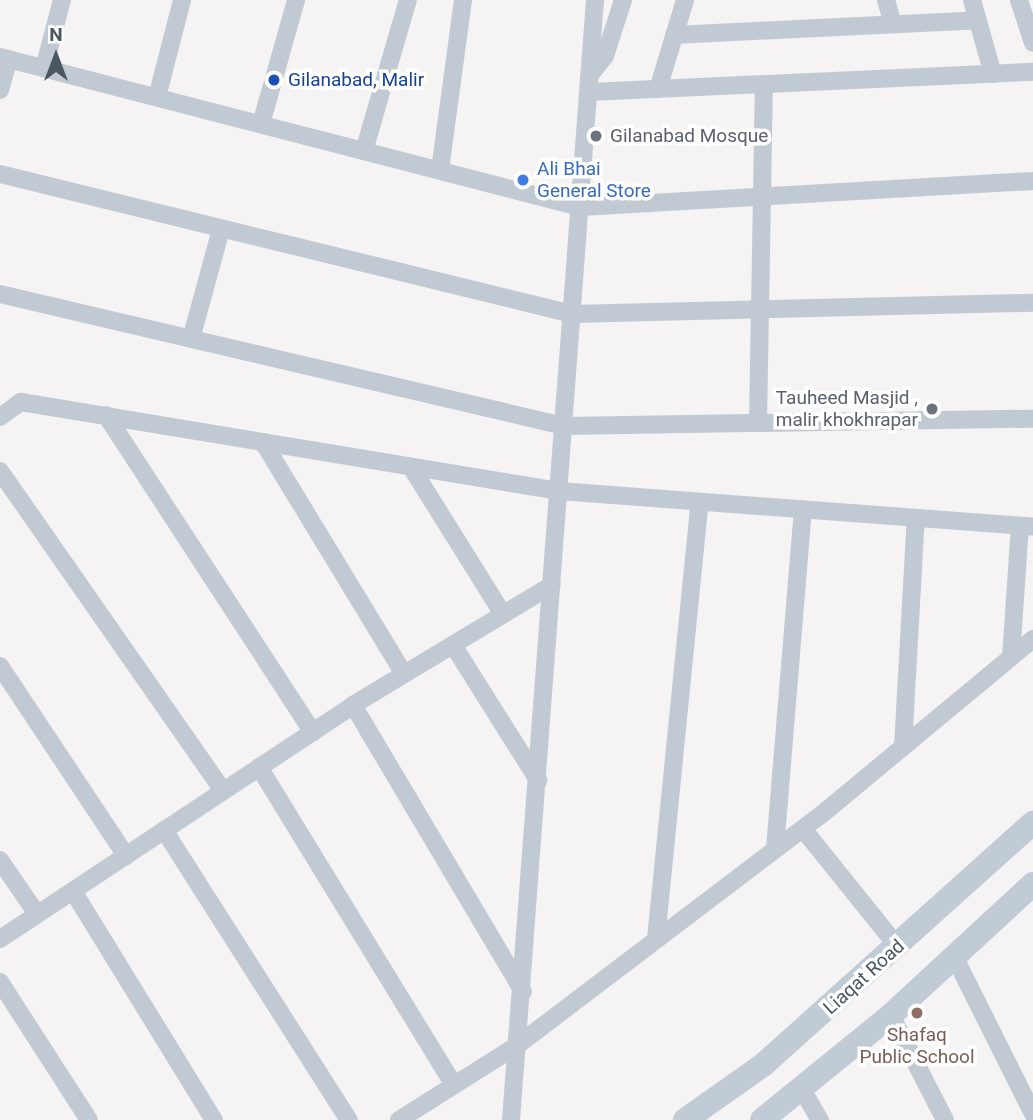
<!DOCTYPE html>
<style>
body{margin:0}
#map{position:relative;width:1033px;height:1120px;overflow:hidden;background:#f5f3f3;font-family:Roboto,sans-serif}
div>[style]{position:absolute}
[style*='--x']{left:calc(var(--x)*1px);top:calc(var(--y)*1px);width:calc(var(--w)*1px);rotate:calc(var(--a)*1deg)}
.street>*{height:18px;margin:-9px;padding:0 9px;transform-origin:9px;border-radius:9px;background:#c1cad2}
.secondary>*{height:24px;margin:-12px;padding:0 12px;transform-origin:12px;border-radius:12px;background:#c1cbd6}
.dots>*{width:19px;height:19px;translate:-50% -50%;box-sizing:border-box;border:4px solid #fff;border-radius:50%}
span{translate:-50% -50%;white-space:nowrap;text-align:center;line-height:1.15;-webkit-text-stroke:7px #fff;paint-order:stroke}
.transit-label{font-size:19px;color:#164399}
.left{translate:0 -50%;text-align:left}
.worship-label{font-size:19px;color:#5b616d}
.right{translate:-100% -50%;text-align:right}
.shop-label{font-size:19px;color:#366cbe}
.street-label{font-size:19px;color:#4a5661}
.education-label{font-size:19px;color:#785e54}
.north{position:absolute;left:21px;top:21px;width:70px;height:70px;-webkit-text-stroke:5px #fff;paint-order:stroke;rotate:0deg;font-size:19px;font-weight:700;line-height:28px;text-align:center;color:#4a5661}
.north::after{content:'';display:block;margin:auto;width:24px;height:32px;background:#4a5661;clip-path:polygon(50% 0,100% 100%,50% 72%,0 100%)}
</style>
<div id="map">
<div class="street">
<div style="--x:886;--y:0;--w:25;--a:74"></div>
<div style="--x:972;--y:0;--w:77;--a:74.2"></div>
<div style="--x:1019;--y:0;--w:45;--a:72"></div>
<div style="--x:674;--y:35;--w:304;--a:-2.8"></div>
<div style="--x:0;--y:57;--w:599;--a:14.5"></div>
<div style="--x:580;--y:207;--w:454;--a:-3.3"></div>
<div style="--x:44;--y:68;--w:70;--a:-75.2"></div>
<div style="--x:590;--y:75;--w:24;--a:-52"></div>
<div style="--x:605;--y:56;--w:59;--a:-72.2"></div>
<div style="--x:658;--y:89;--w:93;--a:-73.1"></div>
<div style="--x:0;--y:90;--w:32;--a:-74"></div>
<div style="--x:589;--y:92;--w:444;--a:-2.6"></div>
<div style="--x:157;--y:97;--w:100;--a:-75.5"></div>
<div style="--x:261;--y:124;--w:129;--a:-74.2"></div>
<div style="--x:364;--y:151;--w:157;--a:-73.8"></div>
<div style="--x:440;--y:170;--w:172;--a:-82.3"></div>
<div style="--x:0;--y:174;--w:589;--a:13.75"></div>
<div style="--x:572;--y:314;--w:461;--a:-1.4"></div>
<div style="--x:0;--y:294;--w:579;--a:13.17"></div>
<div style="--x:564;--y:426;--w:469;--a:-0.9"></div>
<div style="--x:191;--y:339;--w:114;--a:-74.7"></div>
<div style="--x:106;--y:415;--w:379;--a:56.9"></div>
<div style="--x:0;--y:417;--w:26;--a:-36"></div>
<div style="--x:21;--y:402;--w:545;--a:9.39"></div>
<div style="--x:559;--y:491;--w:475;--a:4.3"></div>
<div style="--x:758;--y:423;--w:339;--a:-89"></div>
<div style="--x:263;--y:442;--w:271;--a:58.7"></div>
<div style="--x:411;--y:467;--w:173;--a:58"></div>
<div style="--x:0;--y:471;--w:390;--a:55.1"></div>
<div style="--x:453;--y:645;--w:160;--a:57.8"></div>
<div style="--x:1011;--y:657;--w:131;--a:-86.1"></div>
<div style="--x:0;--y:666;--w:228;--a:56.4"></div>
<div style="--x:353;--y:705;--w:333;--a:59.3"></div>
<div style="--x:903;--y:747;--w:229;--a:-86.8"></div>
<div style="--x:259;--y:767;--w:373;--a:58.5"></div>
<div style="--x:803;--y:829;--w:151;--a:51.2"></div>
<div style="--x:164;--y:830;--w:344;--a:57.5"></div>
<div style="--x:775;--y:849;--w:341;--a:-85.3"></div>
<div style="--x:0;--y:860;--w:65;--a:55.6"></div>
<div style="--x:73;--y:891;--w:269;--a:58.4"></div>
<div style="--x:0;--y:939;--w:424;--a:-33.5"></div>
<div style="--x:353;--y:705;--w:232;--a:-31.1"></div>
<div style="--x:656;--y:939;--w:439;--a:-84.3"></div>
<div style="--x:954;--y:956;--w:177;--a:63.4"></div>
<div style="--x:0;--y:982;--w:164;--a:57.2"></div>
<div style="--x:891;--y:1015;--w:118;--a:62.8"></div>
<div style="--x:803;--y:1091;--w:34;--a:60"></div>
<div style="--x:399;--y:1120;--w:142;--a:-32.3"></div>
<div style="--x:519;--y:1044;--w:379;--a:-37.2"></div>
<div style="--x:821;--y:815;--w:276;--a:-39.7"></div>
<div style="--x:511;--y:1120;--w:1123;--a:-85.71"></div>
</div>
<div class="secondary">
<div style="--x:685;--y:1120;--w:95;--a:-35.2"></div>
<div style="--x:763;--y:1065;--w:363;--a:-41.9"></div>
<div style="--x:762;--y:1120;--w:166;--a:-39.1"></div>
<div style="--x:891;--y:1015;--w:193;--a:-42.7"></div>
</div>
<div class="dots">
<div style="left:274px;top:80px;background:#1a4fb4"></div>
<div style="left:596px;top:136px;background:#6b7280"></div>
<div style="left:523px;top:180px;background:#3f7fe0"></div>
<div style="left:932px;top:409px;background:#6b7280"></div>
<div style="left:917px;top:1013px;background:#8d6e63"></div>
</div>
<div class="transit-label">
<span class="left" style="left:288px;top:80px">Gilanabad, Malir</span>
</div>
<div class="worship-label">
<span class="left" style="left:610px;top:136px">Gilanabad Mosque</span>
<span class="right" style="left:918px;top:409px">Tauheed Masjid ,<br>malir khokhrapar</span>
</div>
<div class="shop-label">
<span class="left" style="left:537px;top:180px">Ali Bhai<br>General Store</span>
</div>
<div class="street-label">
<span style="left:864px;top:977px;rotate:-42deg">Liaqat Road</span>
</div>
<div class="education-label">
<span style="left:917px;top:1046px">Shafaq<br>Public School</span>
</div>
<div class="north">N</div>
</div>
